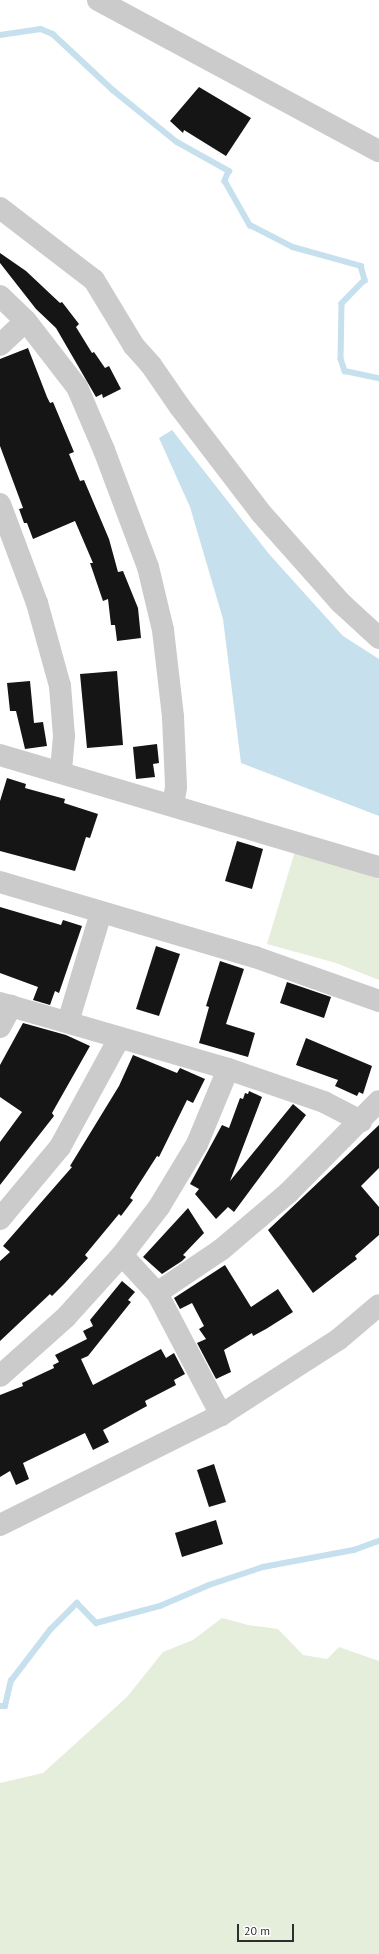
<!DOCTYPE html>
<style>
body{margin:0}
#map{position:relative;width:379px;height:1954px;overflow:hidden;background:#fff;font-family:"PT Sans",sans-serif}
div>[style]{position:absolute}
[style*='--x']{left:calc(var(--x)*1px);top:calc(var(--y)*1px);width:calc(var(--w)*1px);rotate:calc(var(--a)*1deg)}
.green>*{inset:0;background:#e5eddb}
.water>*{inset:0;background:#c6e0ee}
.stream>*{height:5.5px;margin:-2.75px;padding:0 2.75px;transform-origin:2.75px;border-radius:2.75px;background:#c6e0ee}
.building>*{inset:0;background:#151515}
.minor>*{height:22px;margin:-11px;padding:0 11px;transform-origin:11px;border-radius:11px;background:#cbcbcb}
span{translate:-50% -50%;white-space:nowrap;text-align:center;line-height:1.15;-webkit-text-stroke:4px #fff;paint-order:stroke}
.scale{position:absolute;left:237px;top:1924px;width:57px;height:18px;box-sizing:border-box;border:2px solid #2e2e2e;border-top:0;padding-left:5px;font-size:12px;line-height:14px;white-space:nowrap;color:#2e2e2e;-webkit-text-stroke:3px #fff;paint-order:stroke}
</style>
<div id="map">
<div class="green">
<div style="clip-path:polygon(295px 851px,379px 879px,379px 980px,336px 963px,267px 944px)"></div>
<div style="clip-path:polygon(222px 1618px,248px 1625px,278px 1629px,303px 1655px,327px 1659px,339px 1647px,379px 1661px,379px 1954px,0 1954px,0 1783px,43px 1773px,127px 1697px,163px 1652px,193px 1640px)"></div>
</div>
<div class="water">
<div style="clip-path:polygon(172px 430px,269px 554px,343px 636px,379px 659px,379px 816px,241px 763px,223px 619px,190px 507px,159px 438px)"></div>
</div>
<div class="stream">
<div style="--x:0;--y:35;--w:41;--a:-8.3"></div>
<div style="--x:41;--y:29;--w:13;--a:23"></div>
<div style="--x:53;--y:34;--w:82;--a:43"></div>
<div style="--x:113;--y:90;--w:82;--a:39.1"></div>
<div style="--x:177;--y:142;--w:60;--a:29.1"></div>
<div style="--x:229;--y:171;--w:11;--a:112"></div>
<div style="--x:225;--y:181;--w:51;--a:60.4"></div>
<div style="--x:250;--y:225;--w:48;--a:27.1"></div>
<div style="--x:293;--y:247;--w:71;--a:15.6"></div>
<div style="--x:361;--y:266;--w:15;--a:74"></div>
<div style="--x:365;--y:280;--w:33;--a:134"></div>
<div style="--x:342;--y:304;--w:55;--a:91"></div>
<div style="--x:341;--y:359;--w:13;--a:72"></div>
<div style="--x:345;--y:371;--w:35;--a:12"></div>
<div style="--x:0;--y:1706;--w:5;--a:0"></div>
<div style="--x:5;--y:1706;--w:26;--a:-77"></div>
<div style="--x:11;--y:1681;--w:64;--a:-52.6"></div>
<div style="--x:50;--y:1630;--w:38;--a:-45"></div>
<div style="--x:77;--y:1603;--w:28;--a:46"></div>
<div style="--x:96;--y:1623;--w:66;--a:-14.9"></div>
<div style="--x:160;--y:1606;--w:53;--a:-23.2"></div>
<div style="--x:209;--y:1585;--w:57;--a:-18.4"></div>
<div style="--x:263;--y:1567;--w:93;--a:-10.6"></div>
<div style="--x:354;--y:1550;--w:27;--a:-20"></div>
</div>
<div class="building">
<div style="clip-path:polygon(199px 87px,251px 118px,226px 156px,184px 130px,183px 133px,170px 121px)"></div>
<div style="clip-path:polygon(0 253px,26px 271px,60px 303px,62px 302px,79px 324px,76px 327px,92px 353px,94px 352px,105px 368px,109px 366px,121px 389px,103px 398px,102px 394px,96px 397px,56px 328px,36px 309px,0 263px)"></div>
<div style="clip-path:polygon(28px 348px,47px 397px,50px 403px,53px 402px,74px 452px,69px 454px,80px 481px,84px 480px,109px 539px,118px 572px,123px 571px,138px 608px,141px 638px,117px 641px,115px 625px,111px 625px,108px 599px,103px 601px,90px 563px,93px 563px,75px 521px,33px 539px,27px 523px,24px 523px,19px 509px,23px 508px,0 446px,0 359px)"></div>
<div style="clip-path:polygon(117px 671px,123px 745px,87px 748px,80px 674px)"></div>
<div style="clip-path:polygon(30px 681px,34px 723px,43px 722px,47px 746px,25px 749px,16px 711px,10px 711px,7px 683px)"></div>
<div style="clip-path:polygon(157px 744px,159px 763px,153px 764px,155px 777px,136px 779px,133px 747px)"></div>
<div style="clip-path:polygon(7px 778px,26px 784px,25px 788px,65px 799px,64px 803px,98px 814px,90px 838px,86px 837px,75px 871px,0 851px,0 801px)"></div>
<div style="clip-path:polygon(237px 841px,263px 849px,252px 889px,225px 881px)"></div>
<div style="clip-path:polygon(0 907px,61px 925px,63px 920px,82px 926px,59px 993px,55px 991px,50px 1005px,33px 1000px,38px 987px,0 973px)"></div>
<div style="clip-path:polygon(156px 946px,180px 954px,159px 1016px,136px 1009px)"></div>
<div style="clip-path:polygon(220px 961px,244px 969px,226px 1024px,255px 1033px,248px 1057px,199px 1043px,209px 1007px,206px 1006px)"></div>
<div style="clip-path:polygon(287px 982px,331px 997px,324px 1018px,280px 1003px)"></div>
<div style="clip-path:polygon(23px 1023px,66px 1035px,90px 1046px,52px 1113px,54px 1116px,0 1185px,0 1142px,22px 1112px,0 1097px,0 1065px)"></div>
<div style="clip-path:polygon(306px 1038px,372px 1066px,363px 1094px,359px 1092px,357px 1096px,335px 1086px,338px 1080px,296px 1065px)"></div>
<div style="clip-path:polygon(133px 1055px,177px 1073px,180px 1068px,205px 1079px,193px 1103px,187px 1100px,159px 1157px,157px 1156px,130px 1198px,133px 1200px,121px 1216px,119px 1214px,85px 1255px,88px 1258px,65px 1283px,52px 1296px,50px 1294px,0 1341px,0 1261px,10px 1252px,3px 1246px,72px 1167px,70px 1166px,119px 1086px)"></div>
<div style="clip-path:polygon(249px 1091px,262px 1097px,230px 1181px,293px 1104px,306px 1115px,234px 1212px,228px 1207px,216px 1219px,195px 1194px,199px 1189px,190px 1184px,222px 1125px,229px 1128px,240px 1098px,243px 1099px,245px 1093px,248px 1094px)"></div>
<div style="clip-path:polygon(379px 1125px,379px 1168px,361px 1186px,379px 1207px,379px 1235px,355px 1256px,357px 1259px,313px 1293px,268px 1230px)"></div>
<div style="clip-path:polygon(188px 1208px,204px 1233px,183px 1255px,186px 1257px,182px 1261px,162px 1274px,143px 1257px)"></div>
<div style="clip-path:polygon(225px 1265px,251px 1307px,278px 1289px,293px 1312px,266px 1329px,253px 1336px,252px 1333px,224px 1350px,231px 1372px,216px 1379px,197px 1343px,206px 1339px,199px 1329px,204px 1326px,192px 1303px,180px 1309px,174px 1298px)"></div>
<div style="clip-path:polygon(122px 1281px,135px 1292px,128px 1300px,131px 1302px,88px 1356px,81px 1359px,93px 1385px,161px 1349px,166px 1358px,174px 1353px,185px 1374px,174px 1380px,176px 1385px,145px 1401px,147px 1406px,103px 1430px,109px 1442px,93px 1450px,85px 1433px,23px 1463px,29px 1479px,16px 1485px,10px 1471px,0 1477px,0 1395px,23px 1386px,22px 1383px,54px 1368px,53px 1365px,59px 1362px,55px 1355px,87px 1339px,83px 1331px,93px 1326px,90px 1320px)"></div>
<div style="clip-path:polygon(214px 1464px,226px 1502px,209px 1507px,197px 1470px)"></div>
<div style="clip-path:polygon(216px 1520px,223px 1544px,182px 1557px,175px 1533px)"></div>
</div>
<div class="minor">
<div style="--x:98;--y:0;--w:319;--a:28.3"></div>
<div style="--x:0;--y:208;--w:118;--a:37.5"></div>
<div style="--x:94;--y:280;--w:77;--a:58.8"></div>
<div style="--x:134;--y:346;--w:25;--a:48"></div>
<div style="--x:151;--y:365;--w:51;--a:55.4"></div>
<div style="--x:180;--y:407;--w:133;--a:52.6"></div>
<div style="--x:261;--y:513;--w:120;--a:48.4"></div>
<div style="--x:341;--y:603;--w:52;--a:42.6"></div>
<div style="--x:0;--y:296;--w:36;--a:44"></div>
<div style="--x:26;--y:321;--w:83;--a:52.3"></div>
<div style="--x:77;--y:387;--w:69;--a:66.8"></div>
<div style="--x:104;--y:450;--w:125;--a:69.4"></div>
<div style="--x:148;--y:567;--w:65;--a:76.6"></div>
<div style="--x:163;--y:630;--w:88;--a:83.4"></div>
<div style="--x:173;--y:717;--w:70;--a:87.5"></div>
<div style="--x:176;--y:787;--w:18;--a:99"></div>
<div style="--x:0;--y:345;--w:35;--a:-43"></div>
<div style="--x:0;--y:504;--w:106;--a:69.5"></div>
<div style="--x:37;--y:603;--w:86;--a:74.5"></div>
<div style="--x:60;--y:686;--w:50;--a:85.4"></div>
<div style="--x:64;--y:736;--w:36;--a:95"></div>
<div style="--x:0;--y:755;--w:395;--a:16.5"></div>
<div style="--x:0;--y:882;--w:266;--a:16.4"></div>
<div style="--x:255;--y:957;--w:132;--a:19.5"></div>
<div style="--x:0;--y:1003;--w:237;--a:16.1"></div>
<div style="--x:228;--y:1069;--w:102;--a:19"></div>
<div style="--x:324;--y:1102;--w:42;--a:27.2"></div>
<div style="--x:68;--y:1022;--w:114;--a:-73.2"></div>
<div style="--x:0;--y:1027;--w:24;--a:-62"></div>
<div style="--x:0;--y:1219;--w:94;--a:-50.2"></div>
<div style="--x:60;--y:1147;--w:123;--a:-61.4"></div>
<div style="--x:122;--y:1255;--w:52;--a:47.4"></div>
<div style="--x:157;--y:1293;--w:138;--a:62.3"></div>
<div style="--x:157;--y:1293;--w:78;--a:-34.1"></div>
<div style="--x:222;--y:1249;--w:87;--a:-40.3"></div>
<div style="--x:288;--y:1193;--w:129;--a:-45.3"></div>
<div style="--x:0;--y:1376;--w:89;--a:-41.8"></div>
<div style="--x:66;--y:1317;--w:84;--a:-47.9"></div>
<div style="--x:122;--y:1255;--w:61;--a:-52.4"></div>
<div style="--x:159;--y:1207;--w:74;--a:-58.9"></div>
<div style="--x:197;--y:1144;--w:81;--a:-67.5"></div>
<div style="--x:0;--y:1525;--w:247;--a:-26.5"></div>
<div style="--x:221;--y:1415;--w:140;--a:-32.8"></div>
<div style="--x:339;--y:1339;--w:52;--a:-40.4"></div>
</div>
<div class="scale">20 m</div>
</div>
